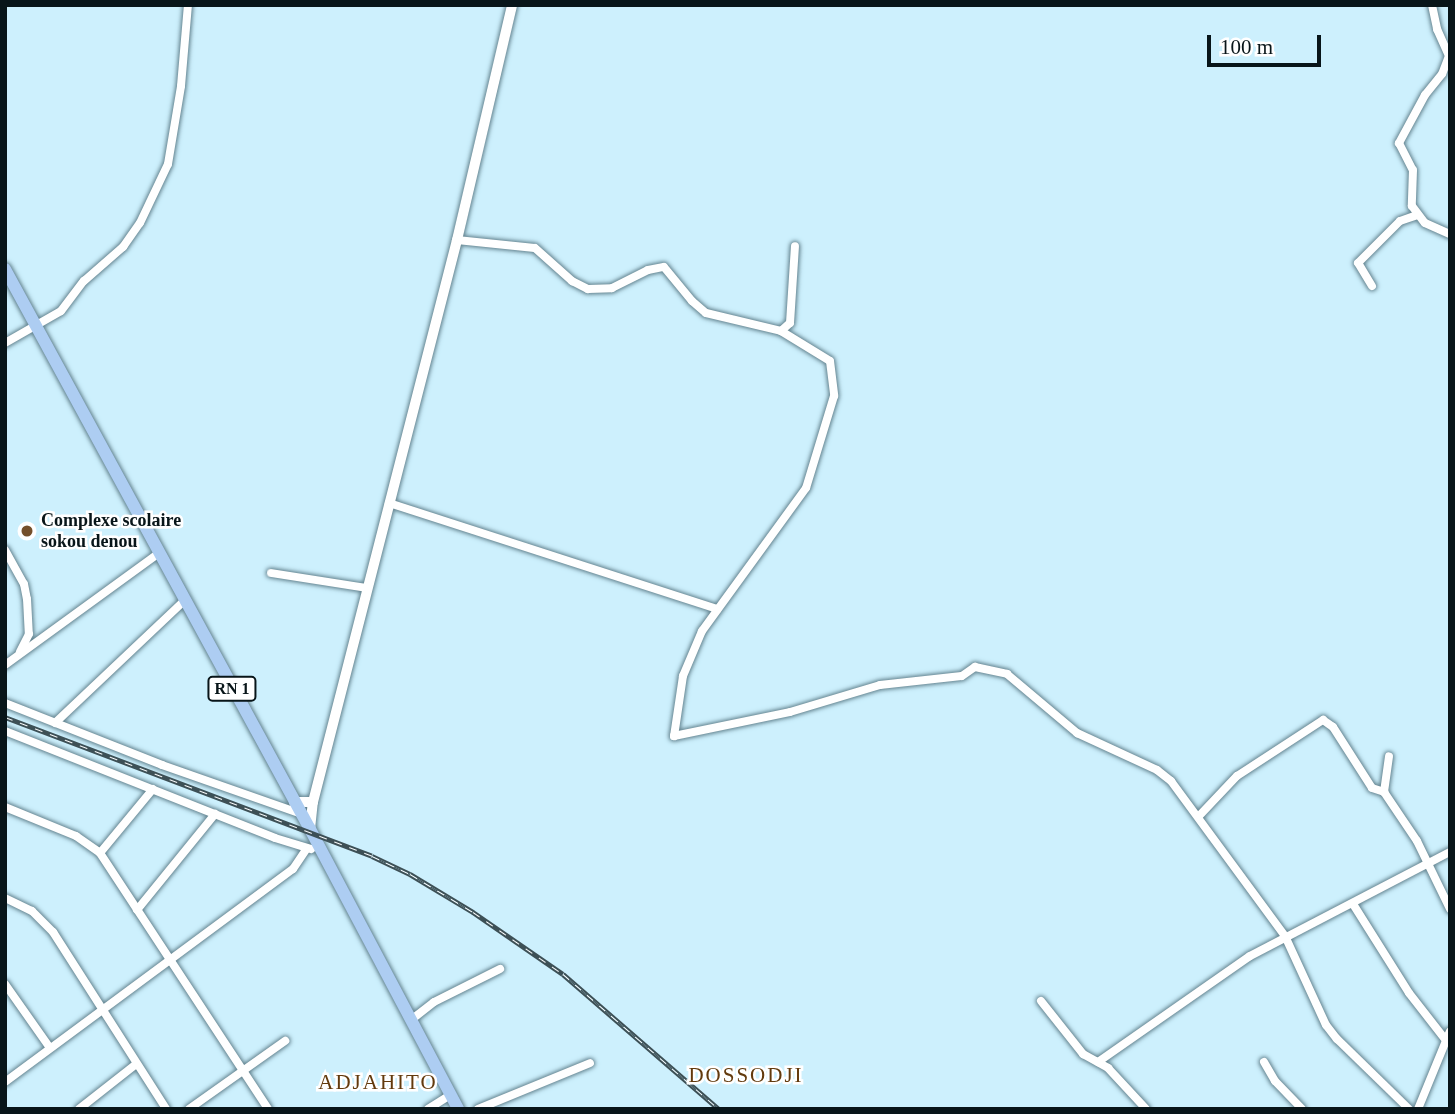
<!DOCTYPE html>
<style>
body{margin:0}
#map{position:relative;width:1455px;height:1114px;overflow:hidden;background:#cdf0fd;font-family:Georgia,serif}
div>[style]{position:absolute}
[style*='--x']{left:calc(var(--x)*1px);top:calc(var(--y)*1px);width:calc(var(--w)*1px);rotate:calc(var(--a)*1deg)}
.roads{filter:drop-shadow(0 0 2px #648490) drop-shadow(0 0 2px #648490)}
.minor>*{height:8px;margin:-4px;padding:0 4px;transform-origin:4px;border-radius:4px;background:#fff}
.tertiary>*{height:10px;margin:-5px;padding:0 5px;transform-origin:5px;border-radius:5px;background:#fff}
.secondary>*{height:10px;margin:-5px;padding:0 5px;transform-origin:5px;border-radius:5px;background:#fff}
.primary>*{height:12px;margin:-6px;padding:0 6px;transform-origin:6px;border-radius:6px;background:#adcdf2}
.rail>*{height:5px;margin-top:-2.5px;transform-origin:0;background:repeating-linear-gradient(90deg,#fff 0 8px,#3d5056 0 16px);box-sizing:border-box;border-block:2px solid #3d5056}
.dots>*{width:19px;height:19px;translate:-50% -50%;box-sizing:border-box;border:4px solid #fff;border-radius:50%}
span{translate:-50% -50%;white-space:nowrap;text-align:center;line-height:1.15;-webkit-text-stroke:5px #fff;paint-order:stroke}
.shield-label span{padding:2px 5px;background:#fff;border:2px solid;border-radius:5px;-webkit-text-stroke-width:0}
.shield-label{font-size:16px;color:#081519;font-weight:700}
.poi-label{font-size:18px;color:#081519;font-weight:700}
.left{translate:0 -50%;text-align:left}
.quarter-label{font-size:21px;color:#623a0d;letter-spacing:2px}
.frame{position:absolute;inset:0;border:7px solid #081519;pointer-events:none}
.scale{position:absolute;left:1207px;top:35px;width:114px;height:32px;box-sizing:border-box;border:4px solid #081519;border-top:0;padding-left:9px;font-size:21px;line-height:24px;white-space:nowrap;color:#081519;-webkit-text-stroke:5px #fff;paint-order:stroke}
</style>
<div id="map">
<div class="roads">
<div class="minor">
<div style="--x:1432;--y:5;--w:25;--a:78"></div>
<div style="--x:1437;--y:29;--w:30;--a:66"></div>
<div style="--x:1449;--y:56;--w:19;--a:111"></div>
<div style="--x:1442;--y:74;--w:27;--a:129"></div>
<div style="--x:1425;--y:95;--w:55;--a:118.4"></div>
<div style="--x:1399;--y:143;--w:30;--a:63"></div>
<div style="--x:1413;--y:170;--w:36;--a:92"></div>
<div style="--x:1412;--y:206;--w:21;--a:53"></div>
<div style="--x:1425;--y:223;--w:27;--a:24"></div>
<div style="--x:457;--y:240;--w:78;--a:5.9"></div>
<div style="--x:535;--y:248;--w:50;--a:41.7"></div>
<div style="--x:572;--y:281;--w:18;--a:27"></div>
<div style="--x:588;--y:289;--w:24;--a:-2"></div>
<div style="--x:612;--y:288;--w:40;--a:-26.6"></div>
<div style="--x:648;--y:270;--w:16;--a:-11"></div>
<div style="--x:664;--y:267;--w:44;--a:50.5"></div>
<div style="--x:692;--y:301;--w:18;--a:41"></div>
<div style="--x:706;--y:313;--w:77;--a:13.5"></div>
<div style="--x:781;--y:331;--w:12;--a:-42"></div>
<div style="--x:790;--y:323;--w:77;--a:-86.3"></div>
<div style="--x:1372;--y:286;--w:27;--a:-121"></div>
<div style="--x:1358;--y:263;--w:59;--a:-45"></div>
<div style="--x:1400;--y:221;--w:18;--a:-19"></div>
<div style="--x:781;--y:331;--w:57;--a:31.5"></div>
<div style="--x:830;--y:361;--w:35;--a:83"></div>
<div style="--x:834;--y:396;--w:96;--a:106.9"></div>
<div style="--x:806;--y:488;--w:177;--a:126"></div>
<div style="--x:702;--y:631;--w:49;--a:112.9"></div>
<div style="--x:683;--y:676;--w:61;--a:98.5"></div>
<div style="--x:674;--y:736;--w:118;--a:-11.7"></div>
<div style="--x:790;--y:712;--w:94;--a:-16.7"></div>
<div style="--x:880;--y:685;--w:82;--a:-6.3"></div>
<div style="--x:962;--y:676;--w:16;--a:-35"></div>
<div style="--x:975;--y:667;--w:33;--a:12"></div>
<div style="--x:1007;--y:674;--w:92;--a:40.1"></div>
<div style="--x:1077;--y:733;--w:88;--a:24.8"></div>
<div style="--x:1157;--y:770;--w:18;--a:38"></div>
<div style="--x:1171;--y:781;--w:192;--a:53.7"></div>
<div style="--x:1285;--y:936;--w:98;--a:65.3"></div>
<div style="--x:1326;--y:1025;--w:18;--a:52"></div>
<div style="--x:1337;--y:1039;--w:100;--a:44.2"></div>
<div style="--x:5;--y:343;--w:64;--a:-29.7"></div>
<div style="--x:61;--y:311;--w:38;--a:-53"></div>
<div style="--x:84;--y:281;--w:52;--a:-41.1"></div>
<div style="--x:123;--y:247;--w:29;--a:-55"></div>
<div style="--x:140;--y:223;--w:65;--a:-64.6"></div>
<div style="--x:168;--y:164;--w:79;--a:-80.5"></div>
<div style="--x:181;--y:86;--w:81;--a:-85.1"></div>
<div style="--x:389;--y:503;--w:345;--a:17.9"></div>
<div style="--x:5;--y:550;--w:39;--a:61"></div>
<div style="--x:24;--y:584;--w:15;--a:79"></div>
<div style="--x:27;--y:599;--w:35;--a:87"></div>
<div style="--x:29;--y:634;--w:20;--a:117"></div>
<div style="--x:271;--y:573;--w:97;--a:8.9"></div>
<div style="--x:5;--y:665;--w:190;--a:-36"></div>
<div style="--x:5;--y:703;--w:169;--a:21.5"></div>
<div style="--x:162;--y:765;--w:145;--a:19.3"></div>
<div style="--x:55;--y:723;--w:178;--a:-43.4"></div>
<div style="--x:5;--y:731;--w:290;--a:21.6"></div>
<div style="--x:275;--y:838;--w:38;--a:17"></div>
<div style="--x:1384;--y:792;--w:36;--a:-82"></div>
<div style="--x:5;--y:807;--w:77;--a:22.2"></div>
<div style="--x:76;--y:836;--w:29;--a:35"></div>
<div style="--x:100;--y:853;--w:306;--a:56.7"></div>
<div style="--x:1199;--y:816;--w:55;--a:-46.5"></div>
<div style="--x:1237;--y:776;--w:103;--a:-33.1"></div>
<div style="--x:1323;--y:720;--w:12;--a:35"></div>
<div style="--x:1333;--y:727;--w:72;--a:57.4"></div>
<div style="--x:1372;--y:788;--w:13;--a:18"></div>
<div style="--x:1384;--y:792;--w:59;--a:56"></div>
<div style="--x:1417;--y:841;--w:76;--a:64.1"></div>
<div style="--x:100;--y:853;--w:83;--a:-50.4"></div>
<div style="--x:5;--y:898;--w:30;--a:26"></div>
<div style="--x:32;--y:911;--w:30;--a:45"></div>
<div style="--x:53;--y:932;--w:210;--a:57.4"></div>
<div style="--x:1353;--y:904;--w:105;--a:57.8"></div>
<div style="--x:1409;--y:993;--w:58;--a:52"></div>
<div style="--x:137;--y:910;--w:124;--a:-50.9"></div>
<div style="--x:5;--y:984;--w:78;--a:54.9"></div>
<div style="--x:1041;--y:1001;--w:68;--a:51.6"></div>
<div style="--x:1083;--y:1054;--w:29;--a:29"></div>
<div style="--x:1108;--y:1068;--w:56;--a:47.2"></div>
<div style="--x:411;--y:1020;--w:29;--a:-38"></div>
<div style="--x:434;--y:1002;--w:74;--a:-26.6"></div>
<div style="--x:1098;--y:1062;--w:185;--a:-34.9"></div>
<div style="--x:1250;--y:956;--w:225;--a:-27.5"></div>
<div style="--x:1264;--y:1062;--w:22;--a:60"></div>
<div style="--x:1275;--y:1081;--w:39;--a:46"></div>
<div style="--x:5;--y:1082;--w:358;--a:-36.5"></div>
<div style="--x:293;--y:869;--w:25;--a:-56"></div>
<div style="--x:79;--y:1109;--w:71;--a:-38.2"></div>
<div style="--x:189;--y:1109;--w:118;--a:-35.3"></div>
<div style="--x:428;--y:1109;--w:26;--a:-32"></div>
<div style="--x:478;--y:1109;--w:121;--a:-22.3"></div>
<div style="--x:1418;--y:1109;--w:84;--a:-67.7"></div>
</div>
<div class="tertiary">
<div style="--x:310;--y:829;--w:27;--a:-84"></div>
<div style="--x:313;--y:802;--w:580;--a:-75.63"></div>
<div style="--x:457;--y:240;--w:241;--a:-76.8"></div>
</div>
<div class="secondary">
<div style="--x:294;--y:802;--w:19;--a:0"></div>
</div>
<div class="primary">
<div style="--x:5;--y:269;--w:638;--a:61.43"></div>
<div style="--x:310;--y:829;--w:317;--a:62.1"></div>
</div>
</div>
<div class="rail">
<div style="--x:5;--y:717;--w:392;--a:20.7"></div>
<div style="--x:372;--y:856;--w:42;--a:25.3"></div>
<div style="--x:410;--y:874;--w:74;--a:31.1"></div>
<div style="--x:473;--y:912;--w:109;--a:34.6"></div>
<div style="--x:563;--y:974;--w:206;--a:40.9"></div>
</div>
<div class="dots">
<div style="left:27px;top:531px;background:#744f2a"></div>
</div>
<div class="shield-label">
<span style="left:232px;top:689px">RN 1</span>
</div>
<div class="poi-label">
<span class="left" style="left:41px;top:531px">Complexe scolaire<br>sokou denou</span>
</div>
<div class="quarter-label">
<span style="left:746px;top:1075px">DOSSODJI</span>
<span style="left:378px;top:1082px">ADJAHITO</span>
</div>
<div class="frame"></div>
<div class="scale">100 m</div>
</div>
